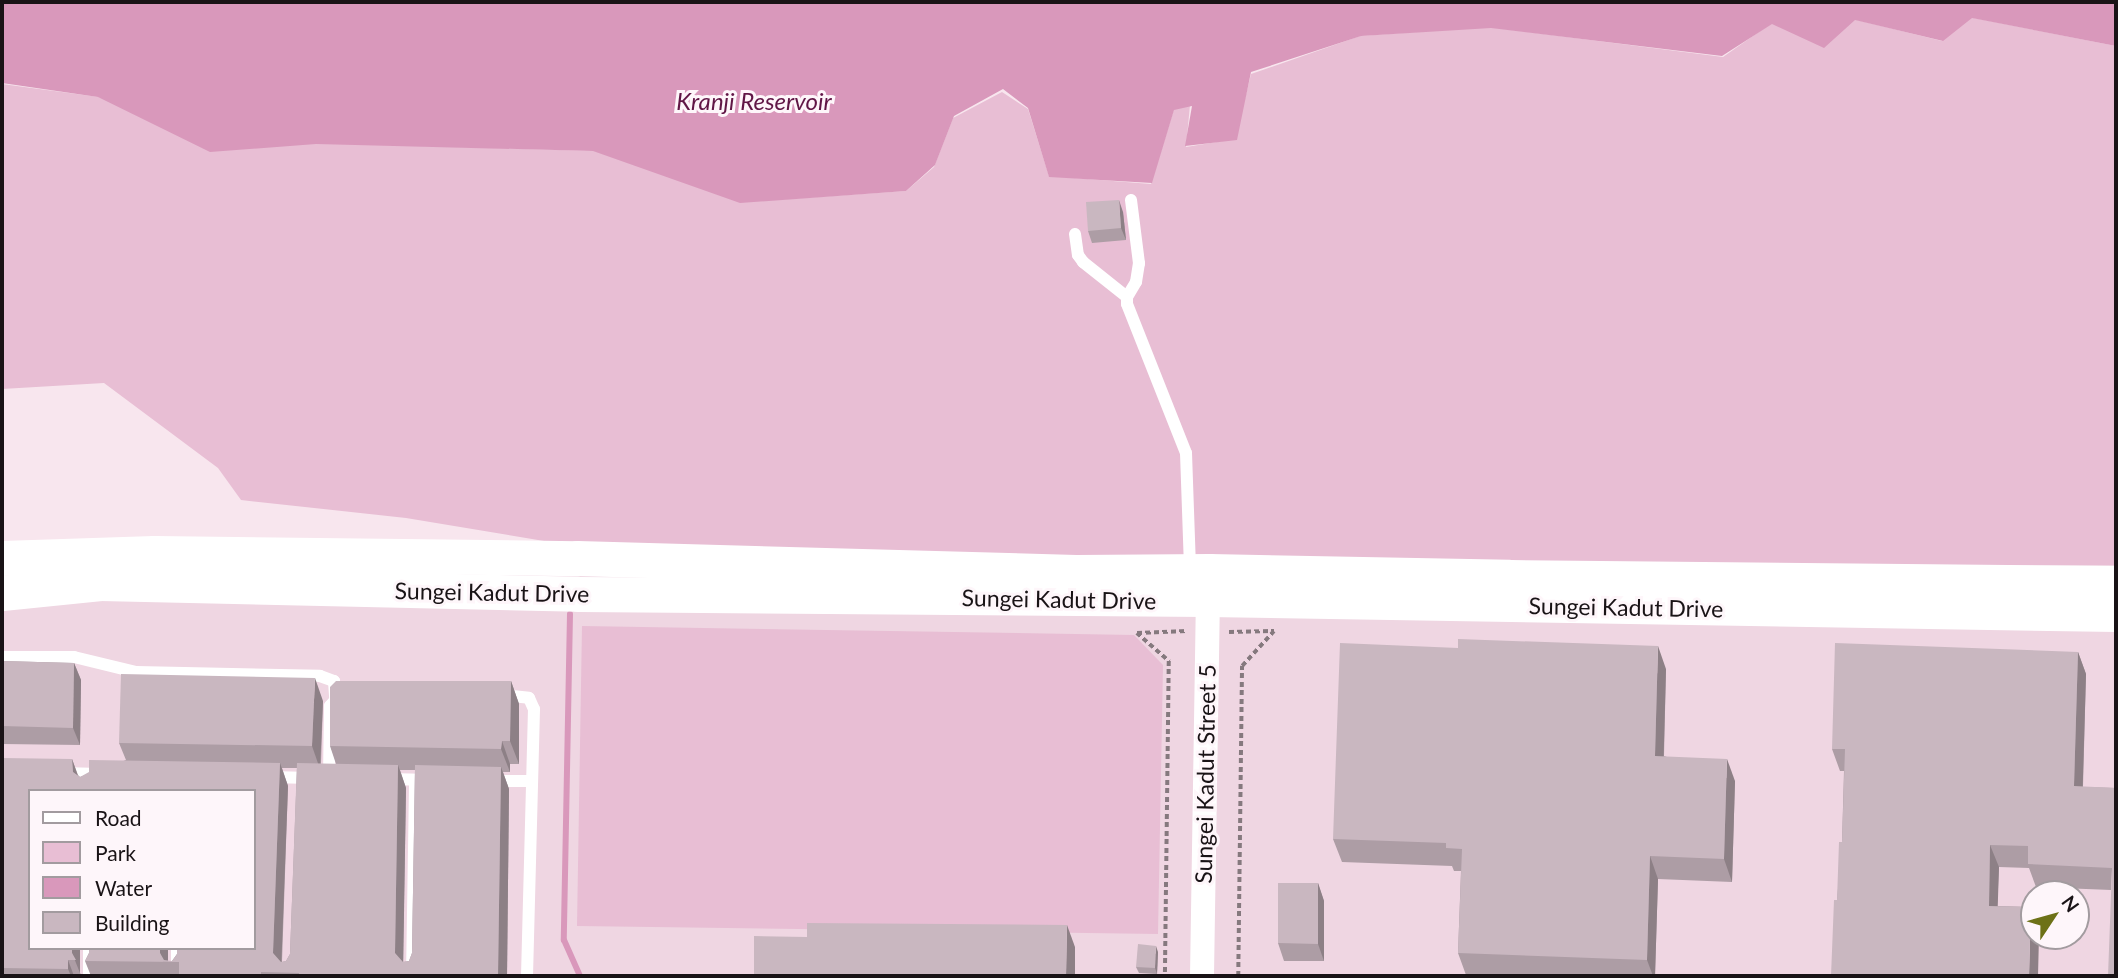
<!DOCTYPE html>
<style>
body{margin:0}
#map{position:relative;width:2118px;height:978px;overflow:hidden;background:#f8e6ee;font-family:Lato,sans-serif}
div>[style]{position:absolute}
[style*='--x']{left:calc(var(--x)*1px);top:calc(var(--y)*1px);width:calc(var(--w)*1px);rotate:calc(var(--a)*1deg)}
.built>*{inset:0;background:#efd6e2}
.green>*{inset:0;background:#e8bed4}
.water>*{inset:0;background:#d998bb}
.stream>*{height:6px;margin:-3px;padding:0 3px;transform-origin:3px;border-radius:3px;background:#d998bb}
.path>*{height:3.5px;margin-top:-1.75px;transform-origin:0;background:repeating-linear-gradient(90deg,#85797e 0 5px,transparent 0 8.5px)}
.service>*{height:12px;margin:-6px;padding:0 6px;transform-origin:6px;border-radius:6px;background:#fff}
.minor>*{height:24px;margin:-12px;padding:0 12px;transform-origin:12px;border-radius:12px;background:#fff}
.secondary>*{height:35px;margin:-17.5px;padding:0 17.5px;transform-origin:17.5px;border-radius:17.5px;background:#fff}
.wall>*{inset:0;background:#ad9da5}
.shaded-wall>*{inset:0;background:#8d8086}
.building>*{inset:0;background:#c9b7c0}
span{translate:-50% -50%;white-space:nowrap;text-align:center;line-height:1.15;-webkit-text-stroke:6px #fef6fa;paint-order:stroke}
.street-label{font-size:23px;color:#191316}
.water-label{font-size:24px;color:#611646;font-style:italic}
.frame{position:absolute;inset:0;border:4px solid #191316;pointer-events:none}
.legend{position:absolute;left:28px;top:789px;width:228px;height:161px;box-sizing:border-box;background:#fef6fa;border:2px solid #a29b9f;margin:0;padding:9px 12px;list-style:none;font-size:21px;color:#191316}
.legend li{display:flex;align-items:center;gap:14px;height:35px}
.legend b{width:35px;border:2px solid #a29b9f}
.north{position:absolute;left:2020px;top:880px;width:70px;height:70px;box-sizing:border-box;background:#fef6fa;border:2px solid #a29b9f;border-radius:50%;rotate:54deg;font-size:19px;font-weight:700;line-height:28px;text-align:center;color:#191316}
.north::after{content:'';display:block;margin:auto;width:24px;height:32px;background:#6d7117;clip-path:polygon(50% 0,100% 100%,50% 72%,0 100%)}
</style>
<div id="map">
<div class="built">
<div style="clip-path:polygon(evenodd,2116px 547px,2116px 976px,2px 976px,2px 568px,2116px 547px,30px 791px,254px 791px,254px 948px,30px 948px,30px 791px,2116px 547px,2034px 894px,2076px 894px,2076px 936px,2034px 936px,2034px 894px)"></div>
</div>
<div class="green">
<div style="clip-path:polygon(1969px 17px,2116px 46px,2116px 565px,688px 565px,406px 518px,241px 500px,218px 468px,104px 383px,2px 389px,2px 84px,99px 97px,313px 143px,595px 151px,742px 202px,906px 191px,934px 167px,953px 118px,1002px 92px,1028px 109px,1049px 176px,1151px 184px,1174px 109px,1190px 105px,1186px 147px,1235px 139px,1251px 74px,1360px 36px,1488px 27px,1723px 57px,1773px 22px,1853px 19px,1942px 41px)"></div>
<div style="clip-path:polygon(582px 626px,1134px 635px,1163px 665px,1158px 934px,577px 926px)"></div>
</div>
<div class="water">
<div style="clip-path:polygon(2px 2px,2116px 2px,2116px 46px,1972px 18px,1943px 41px,1855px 20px,1824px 48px,1772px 24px,1722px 56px,1491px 28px,1361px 36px,1251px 72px,1237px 140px,1185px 146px,1192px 106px,1174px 110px,1152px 183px,1049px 177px,1028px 108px,1003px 89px,954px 116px,935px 165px,906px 191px,740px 203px,593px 151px,316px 144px,210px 152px,98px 97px,2px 83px)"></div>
</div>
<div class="stream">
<div style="--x:570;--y:614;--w:326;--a:91.1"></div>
<div style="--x:564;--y:940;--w:39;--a:66"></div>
</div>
<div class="path">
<div style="--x:1229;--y:632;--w:45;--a:-1.3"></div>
<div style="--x:1137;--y:633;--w:43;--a:41.2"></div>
<div style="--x:1169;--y:661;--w:315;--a:90.7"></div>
<div style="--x:1137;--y:633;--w:50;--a:-2.3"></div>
<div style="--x:1238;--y:976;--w:310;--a:-89.3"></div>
<div style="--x:1242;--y:666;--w:47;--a:-47.6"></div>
</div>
<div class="service">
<div style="--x:1131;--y:200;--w:64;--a:82.8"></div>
<div style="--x:1139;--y:263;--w:19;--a:99"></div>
<div style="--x:1136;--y:282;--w:17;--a:121"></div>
<div style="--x:1127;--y:297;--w:7;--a:90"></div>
<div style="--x:1127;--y:304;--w:160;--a:68.4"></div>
<div style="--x:1186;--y:453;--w:117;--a:88"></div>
<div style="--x:1075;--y:234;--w:21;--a:82"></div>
<div style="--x:1078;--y:255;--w:9;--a:54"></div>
<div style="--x:1083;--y:262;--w:56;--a:38.5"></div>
<div style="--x:2;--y:657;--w:72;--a:0"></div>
<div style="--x:74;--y:657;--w:64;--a:13.6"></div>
<div style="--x:136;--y:672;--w:184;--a:1.2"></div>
<div style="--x:320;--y:676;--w:15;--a:20"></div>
<div style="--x:334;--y:681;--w:16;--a:86"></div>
<div style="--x:502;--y:695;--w:27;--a:6"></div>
<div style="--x:529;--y:698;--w:12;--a:66"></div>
<div style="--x:534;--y:709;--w:267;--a:91.5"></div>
<div style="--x:60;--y:773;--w:41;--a:1.4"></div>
<div style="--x:270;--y:777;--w:41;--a:1.4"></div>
<div style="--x:329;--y:777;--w:71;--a:-89.2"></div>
<div style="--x:330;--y:706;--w:15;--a:-48"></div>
<div style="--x:389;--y:779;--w:41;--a:1.4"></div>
<div style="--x:491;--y:781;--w:41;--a:0"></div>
<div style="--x:177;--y:948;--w:28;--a:90"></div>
<div style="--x:89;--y:976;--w:28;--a:-90"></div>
<div style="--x:412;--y:976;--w:196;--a:-89.1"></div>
</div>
<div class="minor">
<div style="--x:1202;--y:976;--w:390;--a:-89.1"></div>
</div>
<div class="secondary">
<div style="--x:2;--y:558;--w:152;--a:-1.9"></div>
<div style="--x:154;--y:553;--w:423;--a:0.7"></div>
<div style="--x:577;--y:558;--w:499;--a:1.6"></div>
<div style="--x:1076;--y:572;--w:133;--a:-0.4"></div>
<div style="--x:1209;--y:571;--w:300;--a:1.1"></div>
<div style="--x:1509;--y:577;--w:607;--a:0.57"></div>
<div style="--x:2;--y:593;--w:99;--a:-5.8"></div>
<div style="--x:100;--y:583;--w:478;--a:1.3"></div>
<div style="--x:578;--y:594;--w:629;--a:0.46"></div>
<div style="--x:1207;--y:599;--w:909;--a:0.95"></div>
</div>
<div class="wall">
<div style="clip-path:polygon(1123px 212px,1126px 240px,1092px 243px,1088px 231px)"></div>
<div style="clip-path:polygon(2078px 652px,2086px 674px,2083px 787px,2116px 788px,2111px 890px,2036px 887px,2029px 868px,1999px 867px,1997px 906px,2031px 907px,2034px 916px,2034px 936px,1837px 900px,1842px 842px,1844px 771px,1840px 771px,1832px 749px)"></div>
<div style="clip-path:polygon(2px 661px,74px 663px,81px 680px,80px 745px,3px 744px,2px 740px)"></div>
<div style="clip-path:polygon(1666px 669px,1664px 756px,1735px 781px,1732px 882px,1658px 879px,1655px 976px,1466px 975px,1458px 953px,1461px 871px,1454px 871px,1452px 866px,1342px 862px,1333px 839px)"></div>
<div style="clip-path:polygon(evenodd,511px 681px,519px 704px,519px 764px,510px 764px,510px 772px,503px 772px,509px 789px,507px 976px,91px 976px,85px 961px,89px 953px,89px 948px,168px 948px,168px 961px,172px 961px,177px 954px,254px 791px,30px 948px,80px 948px,80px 973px,82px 976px,2px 976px,2px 968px,72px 759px,78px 775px,80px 777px,126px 760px,119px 743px,323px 701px,321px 764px,336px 764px,330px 746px,511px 681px,282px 768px,297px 768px,290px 954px,286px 961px,282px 962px,288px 786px,282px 768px,511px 681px,400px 770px,415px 770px,412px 953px,409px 961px,403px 962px,406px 788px,400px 770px)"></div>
<div style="clip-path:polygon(1318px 883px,1324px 901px,1324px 961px,1284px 961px,1278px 943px)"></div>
<div style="clip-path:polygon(1158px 952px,1157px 974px,1139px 973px,1136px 967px)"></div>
</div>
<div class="shaded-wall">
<div style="clip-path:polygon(1119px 200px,1123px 212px,1126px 240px,1121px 228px)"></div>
<div style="clip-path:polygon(1658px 646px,1666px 669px,1663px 779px,1655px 756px)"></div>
<div style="clip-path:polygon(2078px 652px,2086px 674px,2082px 809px,2074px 786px)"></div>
<div style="clip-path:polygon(74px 663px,81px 680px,80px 745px,73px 728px)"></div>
<div style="clip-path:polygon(315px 678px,323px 701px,320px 769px,312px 746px)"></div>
<div style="clip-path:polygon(511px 681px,519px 704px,519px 764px,510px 741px)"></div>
<div style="clip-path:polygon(502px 741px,510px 764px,510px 772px,501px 749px)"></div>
<div style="clip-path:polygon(72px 759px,80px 782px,73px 772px)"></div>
<div style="clip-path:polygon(1727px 759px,1735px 781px,1732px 882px,1724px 859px)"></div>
<div style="clip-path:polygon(280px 763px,288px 786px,281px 972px,273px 953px)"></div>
<div style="clip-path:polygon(398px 765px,406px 788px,403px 976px,395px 953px)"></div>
<div style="clip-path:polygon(501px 767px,509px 789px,507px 976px,498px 976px)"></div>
<div style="clip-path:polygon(1990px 845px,1999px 867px,1997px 928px,1989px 906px)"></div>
<div style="clip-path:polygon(1650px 856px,1658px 879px,1655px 976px,1653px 976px,1647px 960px)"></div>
<div style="clip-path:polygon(1318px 883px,1324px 901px,1324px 961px,1318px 944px)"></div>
<div style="clip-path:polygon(2031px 907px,2034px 916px,2034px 936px,2039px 936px,2038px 976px,2029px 976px)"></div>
<div style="clip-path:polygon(1067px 925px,1075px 947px,1075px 976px,1066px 976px)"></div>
<div style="clip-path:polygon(1156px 946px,1158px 952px,1157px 974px,1155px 968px)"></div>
<div style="clip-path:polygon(72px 948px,80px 948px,80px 973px,72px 953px)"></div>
<div style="clip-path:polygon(160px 948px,168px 948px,168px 962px,163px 962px,160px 953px)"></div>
<div style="clip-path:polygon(68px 960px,74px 976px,71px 976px,68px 969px)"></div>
</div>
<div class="building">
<div style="clip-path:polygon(1119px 200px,1121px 228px,1088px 231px,1086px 202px)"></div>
<div style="clip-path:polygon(1458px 639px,1658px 646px,1655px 756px,1727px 759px,1724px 859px,1650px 856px,1647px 960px,1458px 953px,1462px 849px,1446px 848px,1446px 843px,1333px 839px,1340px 643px,1458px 648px)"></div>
<div style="clip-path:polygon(1835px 643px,2078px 652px,2074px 786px,2116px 788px,2116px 774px,2116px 976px,2108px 976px,2112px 868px,2028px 864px,2028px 846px,1990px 845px,1989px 906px,2031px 907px,2029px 976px,1831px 976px,1834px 900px,1837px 900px,1839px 842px,1842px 842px,1845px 749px,1832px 749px)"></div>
<div style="clip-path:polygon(2px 661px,74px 663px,73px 728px,2px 726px)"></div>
<div style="clip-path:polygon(121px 674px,315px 678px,312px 746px,119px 743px)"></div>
<div style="clip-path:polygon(336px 681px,511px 681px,510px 741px,502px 741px,501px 749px,330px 746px,330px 687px)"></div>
<div style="clip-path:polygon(2px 758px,72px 759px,73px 772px,80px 777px,89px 772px,89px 760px,280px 763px,273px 953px,281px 962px,286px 961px,290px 954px,297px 763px,398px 765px,395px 953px,403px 962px,409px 961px,412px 953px,415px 765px,501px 767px,498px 976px,299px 976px,299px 973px,261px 972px,261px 976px,179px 976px,179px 962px,85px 961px,89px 953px,89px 948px,160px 948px,160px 953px,164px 960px,172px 961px,177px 954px,177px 948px,254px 948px,254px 791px,30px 791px,30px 948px,72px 948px,72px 953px,76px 960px,68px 960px,68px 969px,2px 968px)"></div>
<div style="clip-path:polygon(1278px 883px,1318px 883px,1318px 944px,1278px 943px)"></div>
<div style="clip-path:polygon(807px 923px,1067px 925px,1066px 976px,754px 976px,754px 936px,807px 937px)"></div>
<div style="clip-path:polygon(1138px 944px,1156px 946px,1155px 968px,1136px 967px)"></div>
</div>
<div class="street-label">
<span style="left:492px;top:592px;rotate:1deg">Sungei Kadut Drive</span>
<span style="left:1059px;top:599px;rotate:1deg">Sungei Kadut Drive</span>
<span style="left:1626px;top:607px;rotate:1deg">Sungei Kadut Drive</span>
<span style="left:1205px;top:774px;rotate:-89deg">Sungei Kadut Street 5</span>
</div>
<div class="water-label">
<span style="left:754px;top:101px">Kranji Reservoir</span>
</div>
<div class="frame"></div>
<ul class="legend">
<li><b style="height:9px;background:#fff"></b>Road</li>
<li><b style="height:19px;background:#e8bed4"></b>Park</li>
<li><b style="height:19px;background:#d998bb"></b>Water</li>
<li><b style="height:19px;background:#c9b7c0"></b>Building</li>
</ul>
<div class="north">N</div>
</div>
